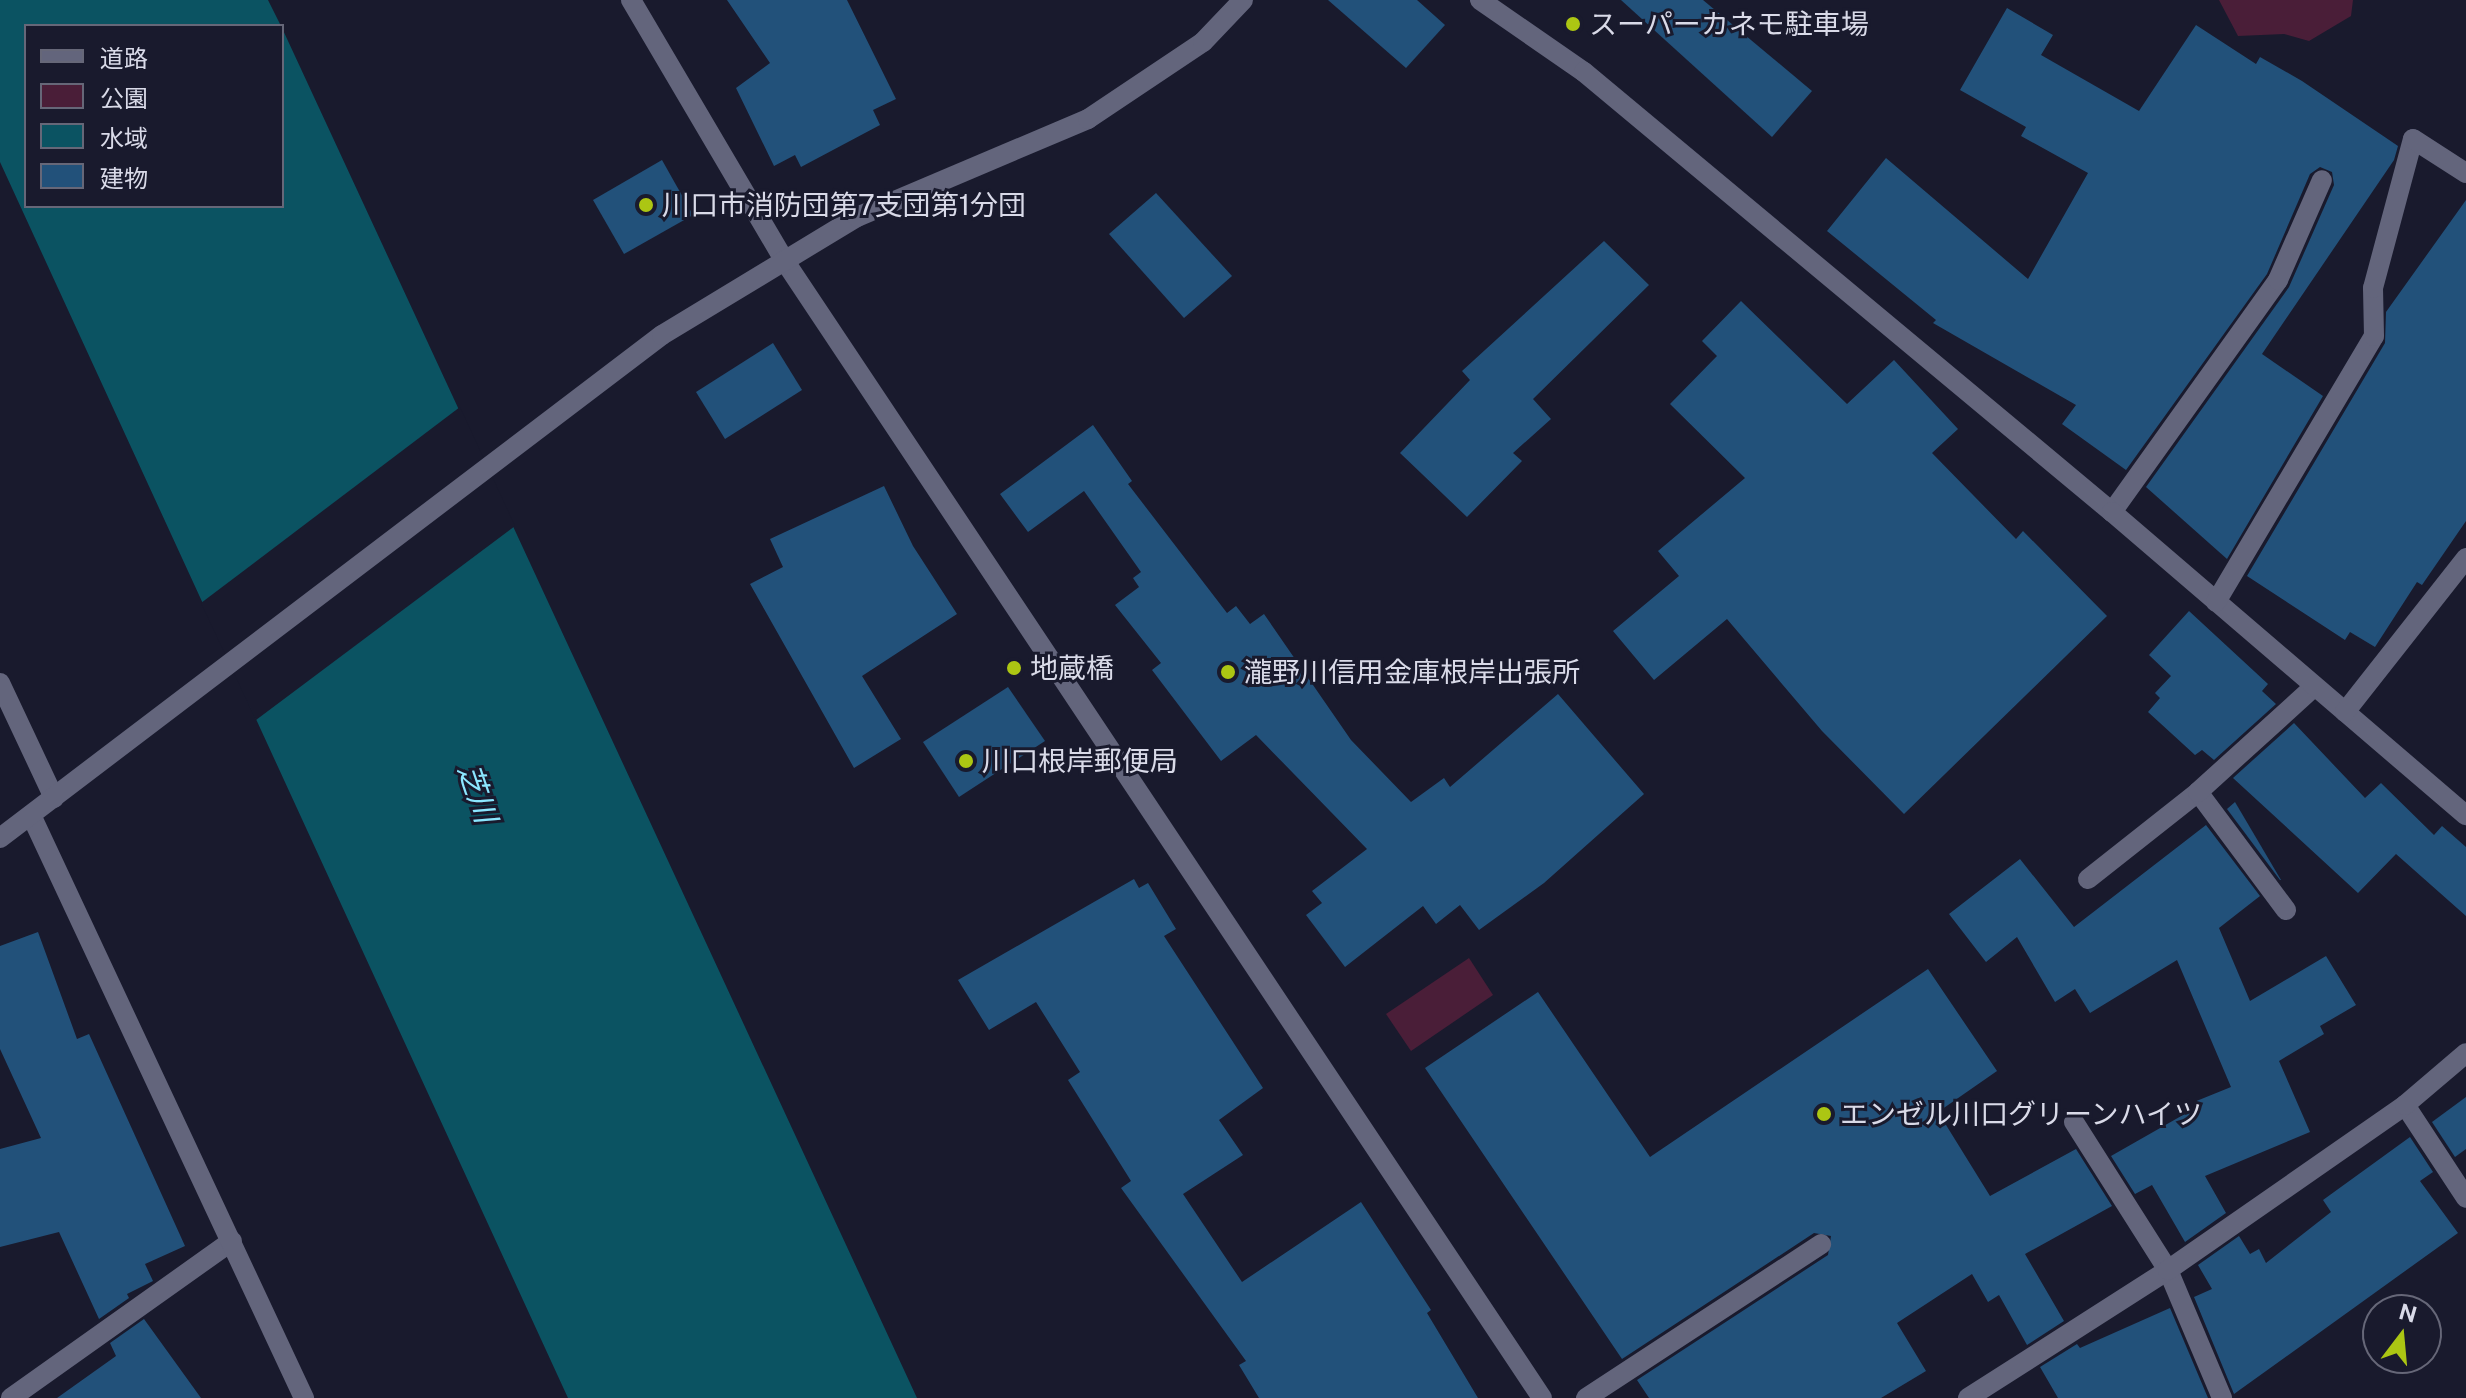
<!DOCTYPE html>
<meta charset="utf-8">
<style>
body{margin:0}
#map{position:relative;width:2466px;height:1398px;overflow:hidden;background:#191a2d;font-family:"Public Sans","Noto Sans JP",sans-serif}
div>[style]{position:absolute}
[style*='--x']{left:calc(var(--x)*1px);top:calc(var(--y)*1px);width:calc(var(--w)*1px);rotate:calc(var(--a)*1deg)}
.green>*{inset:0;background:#4a1e38}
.water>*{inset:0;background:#0b5362}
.pier>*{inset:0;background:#191a2d}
.building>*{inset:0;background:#22517a}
.service>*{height:20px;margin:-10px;padding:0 10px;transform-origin:10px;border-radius:10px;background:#63657c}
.minor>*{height:20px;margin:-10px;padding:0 10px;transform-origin:10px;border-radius:10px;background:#63657c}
.tertiary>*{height:20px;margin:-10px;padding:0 10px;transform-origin:10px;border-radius:10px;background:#63657c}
.dots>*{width:22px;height:22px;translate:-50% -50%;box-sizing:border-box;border:4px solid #191a2d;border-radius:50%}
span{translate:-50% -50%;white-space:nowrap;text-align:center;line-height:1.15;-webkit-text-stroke:6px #191a2d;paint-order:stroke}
.poi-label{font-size:28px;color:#d9dae8}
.left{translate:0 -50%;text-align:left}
.water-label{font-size:30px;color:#8ce7ff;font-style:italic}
.legend{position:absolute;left:24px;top:24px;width:260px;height:184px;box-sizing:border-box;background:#191a2d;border:2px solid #666778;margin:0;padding:10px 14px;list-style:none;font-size:24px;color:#d9dae8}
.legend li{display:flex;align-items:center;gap:16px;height:40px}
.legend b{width:40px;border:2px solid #666778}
.north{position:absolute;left:2362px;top:1294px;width:80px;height:80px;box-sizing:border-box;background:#191a2d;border:2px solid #666778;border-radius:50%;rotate:16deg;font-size:22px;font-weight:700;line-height:32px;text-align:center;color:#d9dae8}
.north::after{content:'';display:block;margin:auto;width:28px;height:36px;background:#acc613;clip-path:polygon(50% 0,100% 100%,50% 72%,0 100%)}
</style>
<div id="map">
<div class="green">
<div style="clip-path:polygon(2219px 0,2353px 0,2351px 16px,2309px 41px,2284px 34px,2238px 36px)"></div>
<div style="clip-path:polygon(1469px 958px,1493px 995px,1411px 1051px,1386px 1014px)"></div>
</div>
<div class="water">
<div style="clip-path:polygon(0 0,268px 0,281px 26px,26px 26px,26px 206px,282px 206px,282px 28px,917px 1398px,568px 1398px,0 162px)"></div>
</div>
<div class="pier">
<div style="clip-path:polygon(460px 407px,515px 526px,256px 720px,201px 603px)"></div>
</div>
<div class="building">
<div style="clip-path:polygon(727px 0,847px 0,896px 99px,873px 110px,880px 125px,801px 167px,795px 155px,774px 166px,736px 88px,770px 63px)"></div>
<div style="clip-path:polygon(1328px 0,1417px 0,1445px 25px,1406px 68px)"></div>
<div style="clip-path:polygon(1621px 0,1703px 0,1812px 91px,1772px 137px)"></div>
<div style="clip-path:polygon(2007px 8px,2053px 35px,2041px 55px,2139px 111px,2196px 25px,2256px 64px,2260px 57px,2302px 81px,2398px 146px,2394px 160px,2262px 354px,2323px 396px,2227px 559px,2146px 487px,2289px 287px,2334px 185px,2332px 172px,2320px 167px,2310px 174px,2267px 274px,2126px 470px,2062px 424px,2076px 405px,1933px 323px,1936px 320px,1827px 231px,1886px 158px,2028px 279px,2088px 173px,2021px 136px,2026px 127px,1960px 90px)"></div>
<div style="clip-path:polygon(662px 160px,693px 215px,624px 254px,593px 200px)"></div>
<div style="clip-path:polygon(1156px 193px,1232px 276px,1184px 318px,1109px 234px)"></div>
<div style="clip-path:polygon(2466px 200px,2466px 521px,2422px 585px,2417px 582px,2375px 647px,2350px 632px,2345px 640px,2247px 576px,2385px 343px,2386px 312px)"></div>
<div style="clip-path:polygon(1604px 241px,1649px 285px,1533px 399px,1551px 419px,1513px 453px,1522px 461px,1467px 517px,1400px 453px,1470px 380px,1462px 371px)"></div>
<div style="clip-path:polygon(1741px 301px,1847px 404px,1894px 360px,1958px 429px,1932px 453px,2016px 539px,2023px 531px,2107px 616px,1904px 814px,1822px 731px,1727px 619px,1654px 680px,1613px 631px,1679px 576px,1658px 551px,1745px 478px,1670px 404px,1717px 356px,1702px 341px)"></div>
<div style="clip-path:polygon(773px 343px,802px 390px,725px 439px,696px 392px)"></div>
<div style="clip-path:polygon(1093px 425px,1132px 481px,1128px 484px,1227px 613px,1236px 606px,1250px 624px,1264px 614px,1351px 740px,1411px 802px,1444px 778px,1450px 787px,1558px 694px,1644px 794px,1544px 883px,1479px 930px,1460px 905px,1436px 924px,1423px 906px,1345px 967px,1306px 915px,1322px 903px,1312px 891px,1367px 849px,1256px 735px,1221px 761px,1152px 670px,1161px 663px,1115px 605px,1139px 587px,1133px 578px,1141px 572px,1084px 491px,1028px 532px,1000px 494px)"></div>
<div style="clip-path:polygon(884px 486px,913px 546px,957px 614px,862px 676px,901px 739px,854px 768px,750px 584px,783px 567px,770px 539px)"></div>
<div style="clip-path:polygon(2189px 611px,2268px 684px,2262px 691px,2276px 704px,2214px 760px,2202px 750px,2195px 755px,2148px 712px,2160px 698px,2155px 693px,2171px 676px,2149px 655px)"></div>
<div style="clip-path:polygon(1008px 687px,1045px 741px,959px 797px,923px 742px)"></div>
<div style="clip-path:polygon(2294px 723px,2365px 798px,2381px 783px,2434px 835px,2442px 826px,2466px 847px,2466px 916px,2396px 854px,2358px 893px,2233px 778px)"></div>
<div style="clip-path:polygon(2235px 802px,2281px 880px,2280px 880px,2227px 809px)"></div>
<div style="clip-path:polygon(2206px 825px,2260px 896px,2219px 928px,2250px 1001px,2326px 956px,2356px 1005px,2320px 1026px,2324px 1034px,2279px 1061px,2310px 1132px,2205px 1176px,2226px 1213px,2185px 1242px,2152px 1185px,2135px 1194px,2111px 1156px,2197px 1107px,2194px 1102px,2231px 1087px,2177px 960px,2090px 1013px,2075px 989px,2055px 1002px,2017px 937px,1986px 962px,1949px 914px,2020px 859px,2074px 927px)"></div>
<div style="clip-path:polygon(1134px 879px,1139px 888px,1148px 883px,1176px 929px,1164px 936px,1263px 1088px,1219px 1120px,1243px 1155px,1183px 1194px,1242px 1282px,1361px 1202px,1431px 1310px,1427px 1313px,1478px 1398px,1259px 1398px,1239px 1365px,1246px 1361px,1121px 1188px,1131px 1181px,1068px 1080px,1080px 1072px,1036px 1002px,989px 1030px,958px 980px)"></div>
<div style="clip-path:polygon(38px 932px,77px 1039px,89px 1034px,185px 1246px,145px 1264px,153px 1281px,127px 1294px,129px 1298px,99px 1319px,59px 1232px,0 1247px,0 1149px,41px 1138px,0 1049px,0 946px)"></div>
<div style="clip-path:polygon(1928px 969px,1997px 1071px,1938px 1112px,1990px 1196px,2076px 1149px,2112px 1206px,2025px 1254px,2064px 1321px,2027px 1345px,1999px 1295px,1988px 1302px,1972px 1274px,1897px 1323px,1926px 1371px,1881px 1398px,1649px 1398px,1637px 1380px,1828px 1255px,1831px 1236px,1814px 1233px,1622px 1359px,1425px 1068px,1538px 992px,1650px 1157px)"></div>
<div style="clip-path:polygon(2466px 1097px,2466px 1149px,2455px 1157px,2432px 1122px)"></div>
<div style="clip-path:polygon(2410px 1137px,2433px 1172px,2420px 1181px,2458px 1233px,2234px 1394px,2194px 1297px,2212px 1289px,2198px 1265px,2239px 1236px,2250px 1254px,2259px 1249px,2266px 1263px,2331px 1212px,2323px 1200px)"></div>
<div style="clip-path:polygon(2170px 1308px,2208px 1398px,2058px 1398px,2040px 1367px,2077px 1344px,2080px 1348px)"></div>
<div style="clip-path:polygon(144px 1319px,201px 1398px,57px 1398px,116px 1356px,110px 1343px)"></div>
</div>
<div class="service">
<div style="--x:2112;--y:512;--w:285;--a:-54.4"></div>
<div style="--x:2278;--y:280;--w:109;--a:-66.3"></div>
<div style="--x:2088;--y:879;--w:140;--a:-38.3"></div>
<div style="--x:2286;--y:910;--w:147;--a:-126.7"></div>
<div style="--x:2198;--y:792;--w:156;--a:-42.2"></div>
<div style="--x:2405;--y:1105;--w:111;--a:56.7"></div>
<div style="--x:2074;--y:1122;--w:175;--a:57.6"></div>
<div style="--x:2168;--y:1270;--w:139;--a:67.1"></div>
<div style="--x:11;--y:1398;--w:271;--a:-35.4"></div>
<div style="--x:1586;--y:1398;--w:281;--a:-33.2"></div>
</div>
<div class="minor">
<div style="--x:1480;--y:0;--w:126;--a:34.7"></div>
<div style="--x:1584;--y:72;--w:687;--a:39.81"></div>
<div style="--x:2112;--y:512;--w:466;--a:40.6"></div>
<div style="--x:2216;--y:602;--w:309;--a:-59.3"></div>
<div style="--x:2374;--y:336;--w:48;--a:-91.2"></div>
<div style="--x:2373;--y:288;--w:154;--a:-75"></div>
<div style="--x:2413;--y:139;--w:63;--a:32.7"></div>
<div style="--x:0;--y:683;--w:127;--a:64.8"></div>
<div style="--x:2345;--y:712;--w:196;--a:-51.8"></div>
<div style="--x:31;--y:815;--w:644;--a:64.91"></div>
<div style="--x:1968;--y:1398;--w:237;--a:-32.6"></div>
<div style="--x:2168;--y:1270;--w:289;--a:-34.8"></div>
<div style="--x:2405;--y:1105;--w:80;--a:-40.4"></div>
</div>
<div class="tertiary">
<div style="--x:631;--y:0;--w:302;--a:59.5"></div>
<div style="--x:784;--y:260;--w:1367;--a:56.33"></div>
<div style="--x:0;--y:838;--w:831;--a:-37.23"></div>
<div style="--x:662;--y:335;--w:228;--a:-31.2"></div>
<div style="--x:857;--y:217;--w:251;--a:-23"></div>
<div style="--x:1088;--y:119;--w:138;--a:-33.8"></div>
<div style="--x:1203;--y:42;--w:58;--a:-46.4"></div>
</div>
<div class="dots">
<div style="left:1573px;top:24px;background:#acc613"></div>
<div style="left:646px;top:205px;background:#acc613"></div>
<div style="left:1014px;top:668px;background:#acc613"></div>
<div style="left:1228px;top:672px;background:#acc613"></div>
<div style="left:966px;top:761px;background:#acc613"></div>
<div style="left:1824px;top:1114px;background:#acc613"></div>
</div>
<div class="poi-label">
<span class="left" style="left:1589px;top:24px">スーパーカネモ駐車場</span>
<span class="left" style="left:662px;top:205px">川口市消防団第7支団第1分団</span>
<span class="left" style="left:1030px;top:668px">地蔵橋</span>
<span class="left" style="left:1244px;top:672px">瀧野川信用金庫根岸出張所</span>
<span class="left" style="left:982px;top:761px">川口根岸郵便局</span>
<span class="left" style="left:1840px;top:1114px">エンゼル川口グリーンハイツ</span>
</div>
<div class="water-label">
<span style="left:478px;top:793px;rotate:71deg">芝川</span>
</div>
<ul class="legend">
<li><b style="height:10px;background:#63657c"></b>道路</li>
<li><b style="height:22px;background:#4a1e38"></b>公園</li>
<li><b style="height:22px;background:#0b5362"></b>水域</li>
<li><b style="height:22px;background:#22517a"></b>建物</li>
</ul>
<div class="north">N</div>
</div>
